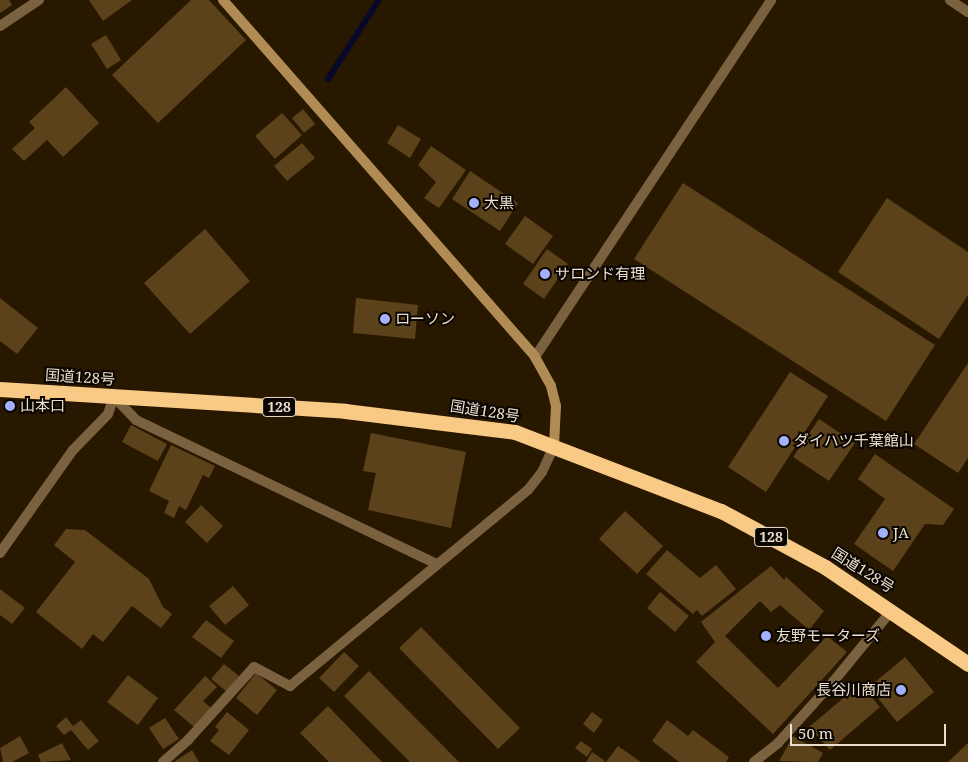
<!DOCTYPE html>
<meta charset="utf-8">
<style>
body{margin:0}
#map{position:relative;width:968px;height:762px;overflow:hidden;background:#281800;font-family:"Noto Serif","Noto Sans JP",serif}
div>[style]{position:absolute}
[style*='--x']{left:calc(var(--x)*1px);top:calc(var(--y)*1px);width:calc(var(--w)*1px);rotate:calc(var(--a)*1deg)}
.stream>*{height:6px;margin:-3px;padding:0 3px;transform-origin:3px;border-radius:3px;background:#080829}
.building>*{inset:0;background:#5c421a}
.lane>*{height:10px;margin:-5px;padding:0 5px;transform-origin:5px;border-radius:5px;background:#7a6241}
.street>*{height:10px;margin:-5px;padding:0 5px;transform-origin:5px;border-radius:5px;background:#7a6241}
.secondary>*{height:10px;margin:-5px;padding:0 5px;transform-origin:5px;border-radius:5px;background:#b08b54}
.highway>*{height:15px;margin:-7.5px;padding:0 7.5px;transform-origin:7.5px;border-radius:7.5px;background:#f9c986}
.dots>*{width:14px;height:14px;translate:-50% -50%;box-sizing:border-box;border:2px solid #0b0500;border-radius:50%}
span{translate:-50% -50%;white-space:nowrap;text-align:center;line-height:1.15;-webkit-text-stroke:4px #0b0500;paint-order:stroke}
.shield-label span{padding:1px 4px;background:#0b0500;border:1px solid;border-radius:4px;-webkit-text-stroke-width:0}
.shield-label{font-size:14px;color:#e9decf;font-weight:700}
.poi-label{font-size:15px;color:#e9decf}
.left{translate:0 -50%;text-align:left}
.right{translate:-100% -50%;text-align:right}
.street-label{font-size:15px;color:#e9decf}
.scale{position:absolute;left:790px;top:724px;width:156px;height:22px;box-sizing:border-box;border:2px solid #e9decf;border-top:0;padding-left:6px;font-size:15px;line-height:18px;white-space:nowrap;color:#e9decf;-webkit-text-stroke:4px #0b0500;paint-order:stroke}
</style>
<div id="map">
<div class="stream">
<div style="--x:328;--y:79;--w:94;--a:-57.2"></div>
</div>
<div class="building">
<div style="clip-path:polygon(0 0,9px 0,12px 5px,0 13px)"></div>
<div style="clip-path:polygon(89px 0,132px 0,103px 21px)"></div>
<div style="clip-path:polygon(191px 0,209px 0,246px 40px,158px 123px,112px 75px)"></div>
<div style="clip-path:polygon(106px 35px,121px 60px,107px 69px,91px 44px)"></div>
<div style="clip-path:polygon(66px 87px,99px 123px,63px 157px,47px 140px,24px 161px,12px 149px,35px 128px,29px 122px)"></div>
<div style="clip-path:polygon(303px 109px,315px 124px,304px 133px,292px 118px)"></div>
<div style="clip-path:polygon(282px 113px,302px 135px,275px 159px,255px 136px)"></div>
<div style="clip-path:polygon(398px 125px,421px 139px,410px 158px,387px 143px)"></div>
<div style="clip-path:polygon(302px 143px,315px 158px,287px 181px,274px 166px)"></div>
<div style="clip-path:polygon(431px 146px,466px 170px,439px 208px,424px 198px,436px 182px,418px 165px)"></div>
<div style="clip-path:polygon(470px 171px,518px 203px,500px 231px,452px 199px)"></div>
<div style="clip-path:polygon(683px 183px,935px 345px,886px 421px,634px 259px)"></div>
<div style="clip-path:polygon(887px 198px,968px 252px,968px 295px,939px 339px,838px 272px)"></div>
<div style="clip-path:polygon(525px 216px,553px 236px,533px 264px,505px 244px)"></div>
<div style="clip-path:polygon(205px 229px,250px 281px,190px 334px,144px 283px)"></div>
<div style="clip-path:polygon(547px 249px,568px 264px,544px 299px,523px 284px)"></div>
<div style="clip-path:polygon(0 298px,38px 328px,17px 354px,0 341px)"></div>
<div style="clip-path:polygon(356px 298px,418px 305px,415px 339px,353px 333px)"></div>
<div style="clip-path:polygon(968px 363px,968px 458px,958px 473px,914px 444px)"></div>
<div style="clip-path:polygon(790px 372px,828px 396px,766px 492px,728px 467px)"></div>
<div style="clip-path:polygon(819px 419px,855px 443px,829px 481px,793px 457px)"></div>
<div style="clip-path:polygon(131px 425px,167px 444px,158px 461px,122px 442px)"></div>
<div style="clip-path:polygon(371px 433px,466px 452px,451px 528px,368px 510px,376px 473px,363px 471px)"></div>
<div style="clip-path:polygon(171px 445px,215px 466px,209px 478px,203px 475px,186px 510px,179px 506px,174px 518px,164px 513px,169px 501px,149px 491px)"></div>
<div style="clip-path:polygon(875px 454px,954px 509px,943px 525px,925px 524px,893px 571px,854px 544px,885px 499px,858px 479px)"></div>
<div style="clip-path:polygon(201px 505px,223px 526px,207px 543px,185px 522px)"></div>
<div style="clip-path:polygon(625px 511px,663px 546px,637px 574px,599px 539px)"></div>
<div style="clip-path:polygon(66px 529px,85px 530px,149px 579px,163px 607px,172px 614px,161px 628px,132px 606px,103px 642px,93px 634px,82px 649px,36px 612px,75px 562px,54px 545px)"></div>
<div style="clip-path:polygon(667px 550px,700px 578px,716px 565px,736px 589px,702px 616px,697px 610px,693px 614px,646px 574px)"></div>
<div style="clip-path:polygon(771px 566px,784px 580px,786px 577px,824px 611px,809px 630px,780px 605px,771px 612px,760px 601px,725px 636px,778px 688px,827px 636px,847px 652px,773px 734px,696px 662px,715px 642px,701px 622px)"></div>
<div style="clip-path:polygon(233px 586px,249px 605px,225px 625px,209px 606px)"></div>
<div style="clip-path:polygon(0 589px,25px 608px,12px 624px,0 615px)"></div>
<div style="clip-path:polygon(660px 592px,689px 616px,675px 632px,647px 608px)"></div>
<div style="clip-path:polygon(206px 620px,234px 641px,221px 658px,192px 637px)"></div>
<div style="clip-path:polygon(421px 627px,520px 728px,498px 749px,399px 648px)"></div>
<div style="clip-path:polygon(344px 652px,359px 666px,334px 692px,319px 678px)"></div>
<div style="clip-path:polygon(905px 657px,934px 692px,897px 722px,869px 687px)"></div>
<div style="clip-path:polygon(224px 664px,239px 676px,226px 691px,211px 679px)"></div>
<div style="clip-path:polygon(369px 671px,459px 762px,410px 762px,344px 696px)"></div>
<div style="clip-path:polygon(256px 673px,277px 690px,257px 715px,236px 698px)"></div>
<div style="clip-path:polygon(128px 675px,158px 698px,138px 725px,107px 702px)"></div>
<div style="clip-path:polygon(205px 676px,217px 687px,203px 701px,211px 708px,194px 727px,174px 710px)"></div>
<div style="clip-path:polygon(860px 684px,880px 707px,830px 750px,809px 727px)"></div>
<div style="clip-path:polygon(328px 706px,382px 762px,329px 762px,300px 733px)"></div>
<div style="clip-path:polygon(227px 712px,249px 730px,229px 755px,210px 741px,219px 730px,215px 727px)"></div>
<div style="clip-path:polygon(592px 712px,603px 720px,594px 733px,583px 724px)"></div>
<div style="clip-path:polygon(66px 717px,73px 726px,81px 720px,99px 741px,88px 750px,71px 730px,64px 735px,56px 726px)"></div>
<div style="clip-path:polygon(165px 718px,179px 739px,163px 749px,149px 728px)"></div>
<div style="clip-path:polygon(667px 720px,688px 736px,693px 730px,729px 757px,726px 762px,679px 762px,652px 741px)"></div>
<div style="clip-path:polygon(20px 736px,29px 753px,12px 762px,3px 762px,0 748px)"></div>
<div style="clip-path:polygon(793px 736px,823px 753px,818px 762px,779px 761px)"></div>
<div style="clip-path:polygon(581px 741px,592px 749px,587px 757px,575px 748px)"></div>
<div style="clip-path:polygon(62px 743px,71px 760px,41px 762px,38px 755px)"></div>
<div style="clip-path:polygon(968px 743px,968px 762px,948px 762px)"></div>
<div style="clip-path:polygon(618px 746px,641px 762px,606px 762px)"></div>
<div style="clip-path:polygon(192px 750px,199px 762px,174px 762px)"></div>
<div style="clip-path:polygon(592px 752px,605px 761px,604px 762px,586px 762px)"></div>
</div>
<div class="lane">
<div style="--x:0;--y:26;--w:47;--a:-33.7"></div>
</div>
<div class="street">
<div style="--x:950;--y:0;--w:22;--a:34"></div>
<div style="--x:535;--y:357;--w:428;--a:-56.5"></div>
<div style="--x:0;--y:553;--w:126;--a:-54.7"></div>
<div style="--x:73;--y:450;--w:50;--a:-45.8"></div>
<div style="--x:108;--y:414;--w:18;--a:-71"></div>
<div style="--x:114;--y:397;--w:32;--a:46"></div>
<div style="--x:136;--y:420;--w:334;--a:25.6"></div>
<div style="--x:163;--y:762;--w:33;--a:-41"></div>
<div style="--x:188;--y:740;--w:98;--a:-47.9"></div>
<div style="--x:254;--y:667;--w:41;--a:27.8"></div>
<div style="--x:290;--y:686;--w:308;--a:-39.5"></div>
<div style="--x:528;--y:490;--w:23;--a:-52"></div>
<div style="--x:542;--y:472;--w:29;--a:-65"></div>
<div style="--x:754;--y:762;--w:31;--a:-38"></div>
<div style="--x:778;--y:743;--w:82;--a:-48"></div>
<div style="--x:833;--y:682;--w:93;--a:-50.7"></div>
</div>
<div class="secondary">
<div style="--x:223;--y:0;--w:474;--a:48.8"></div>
<div style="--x:535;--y:357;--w:33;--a:61"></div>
<div style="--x:551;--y:386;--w:21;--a:76"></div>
<div style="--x:556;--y:406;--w:40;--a:92.9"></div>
</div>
<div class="highway">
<div style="--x:0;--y:389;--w:346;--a:3.6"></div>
<div style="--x:345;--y:411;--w:171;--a:7"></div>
<div style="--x:515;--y:432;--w:221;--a:21"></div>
<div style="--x:721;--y:511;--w:118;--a:28.3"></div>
<div style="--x:825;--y:567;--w:173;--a:34.1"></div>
</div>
<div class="dots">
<div style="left:474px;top:203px;background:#a4b2fc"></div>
<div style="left:545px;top:274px;background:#a4b2fc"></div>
<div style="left:385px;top:319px;background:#a4b2fc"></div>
<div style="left:10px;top:406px;background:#a4b2fc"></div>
<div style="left:784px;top:441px;background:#a4b2fc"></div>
<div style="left:883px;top:533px;background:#a4b2fc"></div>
<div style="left:766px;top:636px;background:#a4b2fc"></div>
<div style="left:901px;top:690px;background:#a4b2fc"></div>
</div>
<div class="shield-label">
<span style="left:279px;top:407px">128</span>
<span style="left:771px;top:537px">128</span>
</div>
<div class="poi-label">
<span class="left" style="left:484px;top:203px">大黒</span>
<span class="left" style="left:555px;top:274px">サロンド有理</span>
<span class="left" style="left:395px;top:319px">ローソン</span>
<span class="left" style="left:20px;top:406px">山本口</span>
<span class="left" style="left:794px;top:441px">ダイハツ千葉館山</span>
<span class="left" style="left:893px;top:533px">JA</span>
<span class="left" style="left:776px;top:636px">友野モーターズ</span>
<span class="right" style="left:891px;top:690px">長谷川商店</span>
</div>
<div class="street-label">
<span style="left:80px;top:377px;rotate:4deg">国道128号</span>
<span style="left:485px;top:411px;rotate:9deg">国道128号</span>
<span style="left:863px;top:570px;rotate:32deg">国道128号</span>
</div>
<div class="scale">50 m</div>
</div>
